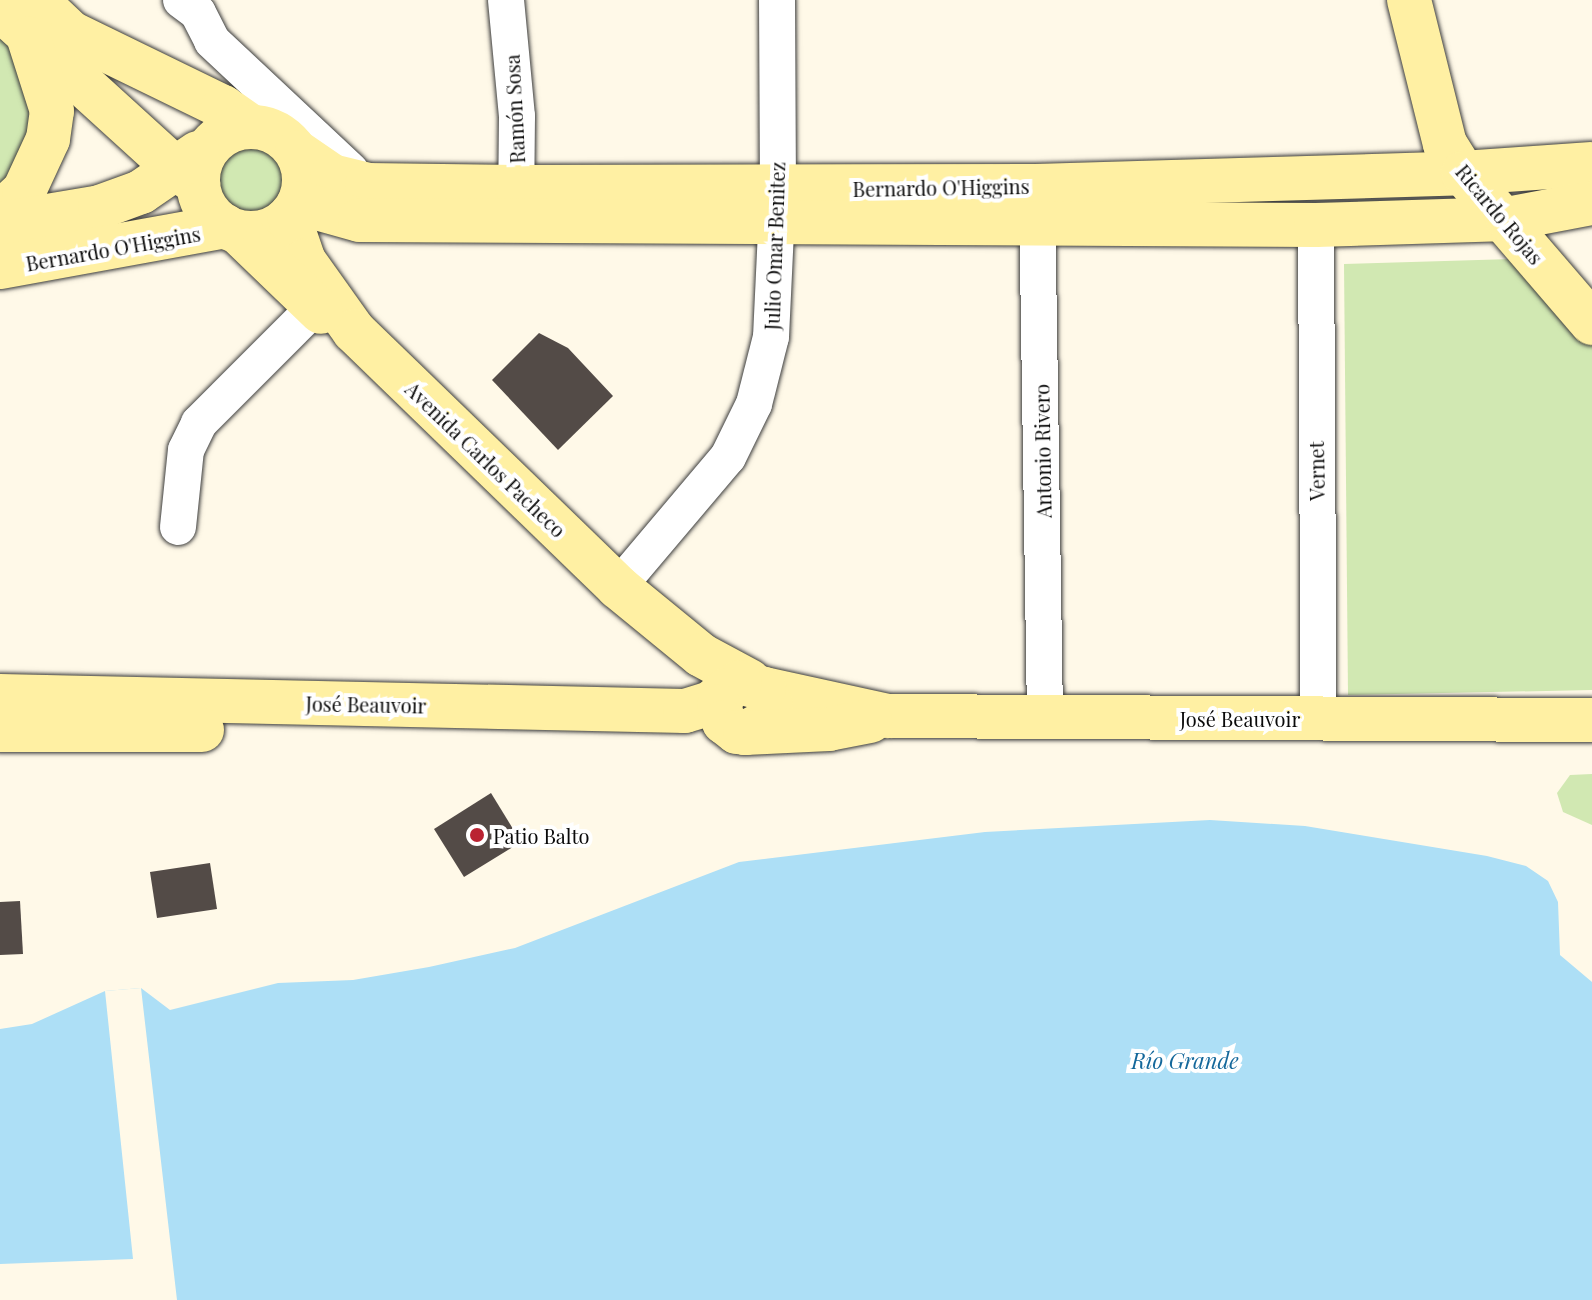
<!DOCTYPE html>
<meta charset="utf-8">
<style>
body{margin:0}
#map{position:relative;width:1592px;height:1300px;overflow:hidden;background:#fff9e8;font-family:"Playfair Display",serif}
div>[style]{position:absolute}
[style*='--x']{left:calc(var(--x)*1px);top:calc(var(--y)*1px);width:calc(var(--w)*1px);rotate:calc(var(--a)*1deg)}
.green>*{inset:0;background:#d1e8b2}
.round{border-radius:50%}
.water>*{inset:0;background:#addff6}
.pier>*{inset:0;background:#fff9e8}
.building>*{inset:0;background:#534b47}
.roads{filter:drop-shadow(0 0 2px #3d3d3d) drop-shadow(0 0 2px #3d3d3d)}
.street>*{height:36px;margin:-18px;padding:0 18px;transform-origin:18px;border-radius:18px;background:#fff}
.secondary>*{height:44px;margin:-22px;padding:0 22px;transform-origin:22px;border-radius:22px;background:#fff0a3}
.secondary>.ring{margin:-22px;padding:0;box-sizing:content-box;background:none;border:44px solid #fff0a3;border-radius:50%}
.dots>*{width:22px;height:22px;translate:-50% -50%;box-sizing:border-box;border:4px solid #fff;border-radius:50%}
span{translate:-50% -50%;white-space:nowrap;text-align:center;line-height:1.15;-webkit-text-stroke:8px #fff;paint-order:stroke}
.street-label{font-size:20px;color:#0a0a0a}
.poi-label{font-size:20px;color:#0a0a0a}
.left{translate:0 -50%;text-align:left}
.water-label{font-size:22px;color:#14689b;font-style:italic}
</style>
<div id="map">
<div class="green">
<div style="clip-path:polygon(0 38px,24px 60px,38px 106px,0 195px)"></div>
<div class="round" style="left:214px;top:142px;width:76px;height:76px"></div>
<div style="clip-path:polygon(1512px 259px,1592px 345px,1592px 690px,1348px 695px,1344px 264px)"></div>
<div style="clip-path:polygon(1592px 774px,1592px 825px,1563px 812px,1557px 793px,1570px 775px)"></div>
</div>
<div class="water">
<div style="clip-path:polygon(1210px 820px,1305px 826px,1487px 856px,1526px 866px,1548px 881px,1558px 902px,1560px 955px,1592px 982px,1592px 1300px,0 1300px,0 1029px,32px 1024px,105px 991px,141px 988px,170px 1010px,278px 983px,353px 980px,429px 967px,515px 948px,739px 862px,985px 832px)"></div>
</div>
<div class="pier">
<div style="clip-path:polygon(141px 988px,177px 1300px,0 1300px,0 1264px,133px 1259px,105px 991px)"></div>
</div>
<div class="building">
<div style="clip-path:polygon(539px 333px,568px 348px,613px 396px,558px 450px,492px 380px)"></div>
<div style="clip-path:polygon(491px 793px,521px 842px,464px 877px,434px 829px)"></div>
<div style="clip-path:polygon(210px 863px,217px 909px,157px 918px,150px 872px)"></div>
<div style="clip-path:polygon(20px 901px,23px 954px,0 955px,0 902px)"></div>
</div>
<div class="roads">
<div class="street">
<div style="--x:181;--y:0;--w:21;--a:37"></div>
<div style="--x:198;--y:13;--w:31;--a:63"></div>
<div style="--x:212;--y:41;--w:190;--a:43.1"></div>
<div style="--x:506;--y:0;--w:117;--a:84.6"></div>
<div style="--x:517;--y:116;--w:98;--a:90.6"></div>
<div style="--x:1037;--y:196;--w:521;--a:89.12"></div>
<div style="--x:1316;--y:225;--w:493;--a:89.7"></div>
<div style="--x:178;--y:527;--w:77;--a:-84.1"></div>
<div style="--x:186;--y:450;--w:30;--a:-64"></div>
<div style="--x:199;--y:423;--w:163;--a:-45"></div>
<div style="--x:618;--y:587;--w:170;--a:-49.8"></div>
<div style="--x:728;--y:457;--w:59;--a:-63.9"></div>
<div style="--x:754;--y:404;--w:69;--a:-75.8"></div>
<div style="--x:771;--y:337;--w:147;--a:-87.3"></div>
<div style="--x:778;--y:190;--w:190;--a:-90.3"></div>
</div>
<div class="secondary">
<div style="--x:36;--y:0;--w:48;--a:43.3"></div>
<div style="--x:71;--y:33;--w:169;--a:26"></div>
<div style="--x:223;--y:107;--w:35;--a:35"></div>
<div style="--x:1409;--y:0;--w:148;--a:76"></div>
<div style="--x:1445;--y:144;--w:34;--a:58"></div>
<div style="--x:1463;--y:173;--w:198;--a:49.3"></div>
<div style="--x:0;--y:9;--w:239;--a:42.3"></div>
<div style="--x:177;--y:170;--w:25;--a:32"></div>
<div class="ring" style="left:198px;top:127px;width:62px;height:62px"></div>
<div style="--x:297;--y:152;--w:42;--a:34.4"></div>
<div style="--x:332;--y:176;--w:36;--a:14"></div>
<div style="--x:367;--y:185;--w:150;--a:0.8"></div>
<div style="--x:517;--y:187;--w:519;--a:-0.11"></div>
<div style="--x:1036;--y:186;--w:427;--a:-1.7"></div>
<div style="--x:1463;--y:173;--w:129;--a:-4"></div>
<div style="--x:299;--y:203;--w:63;--a:15.6"></div>
<div style="--x:360;--y:220;--w:956;--a:0.3"></div>
<div style="--x:1316;--y:225;--w:191;--a:-1.8"></div>
<div style="--x:1507;--y:219;--w:86;--a:-10.7"></div>
<div style="--x:0;--y:213;--w:33;--a:-43"></div>
<div style="--x:24;--y:191;--w:57;--a:-65.2"></div>
<div style="--x:48;--y:139;--w:28;--a:-82"></div>
<div style="--x:52;--y:111;--w:76;--a:-107.7"></div>
<div style="--x:289;--y:217;--w:46;--a:71.2"></div>
<div style="--x:304;--y:261;--w:86;--a:54.5"></div>
<div style="--x:354;--y:331;--w:368;--a:44.1"></div>
<div style="--x:618;--y:587;--w:107;--a:39.3"></div>
<div style="--x:701;--y:655;--w:55;--a:28.4"></div>
<div style="--x:0;--y:224;--w:101;--a:-9.6"></div>
<div style="--x:100;--y:207;--w:44;--a:-20.1"></div>
<div style="--x:141;--y:192;--w:69;--a:-34.4"></div>
<div style="--x:238;--y:232;--w:115;--a:43.9"></div>
<div style="--x:0;--y:267;--w:229;--a:-10.3"></div>
<div style="--x:764;--y:689;--w:127;--a:12.3"></div>
<div style="--x:888;--y:716;--w:704;--a:0.33"></div>
<div style="--x:0;--y:696;--w:685;--a:1.25"></div>
<div style="--x:685;--y:711;--w:27;--a:-17"></div>
<div style="--x:711;--y:703;--w:20;--a:-41"></div>
<div style="--x:0;--y:730;--w:202;--a:0"></div>
<div style="--x:745;--y:733;--w:26;--a:-28"></div>
<div style="--x:768;--y:721;--w:16;--a:-79"></div>
<div style="--x:771;--y:705;--w:17;--a:-114"></div>
<div style="--x:764;--y:689;--w:25;--a:-164"></div>
<div style="--x:740;--y:682;--w:16;--a:150"></div>
<div style="--x:726;--y:690;--w:17;--a:114"></div>
<div style="--x:719;--y:706;--w:17;--a:73"></div>
<div style="--x:724;--y:722;--w:16;--a:38"></div>
<div style="--x:737;--y:732;--w:8;--a:7"></div>
<div style="--x:745;--y:733;--w:84;--a:-2.7"></div>
<div style="--x:829;--y:729;--w:42;--a:-11"></div>
</div>
</div>
<div class="dots">
<div style="left:477px;top:835px;background:#ba2332"></div>
</div>
<div class="street-label">
<span style="left:514px;top:109px;rotate:-93deg">Ramón Sosa</span>
<span style="left:941px;top:187px;rotate:-1deg">Bernardo O'Higgins</span>
<span style="left:1500px;top:214px;rotate:50deg">Ricardo Rojas</span>
<span style="left:774px;top:246px;rotate:-88deg">Julio Omar Benitez</span>
<span style="left:113px;top:248px;rotate:-10deg">Bernardo O'Higgins</span>
<span style="left:1042px;top:451px;rotate:-91deg">Antonio Rivero</span>
<span style="left:486px;top:459px;rotate:44deg">Avenida Carlos Pacheco</span>
<span style="left:1316px;top:471px;rotate:-91deg">Vernet</span>
<span style="left:366px;top:704px;rotate:1deg">José Beauvoir</span>
<span style="left:1240px;top:718px">José Beauvoir</span>
</div>
<div class="poi-label">
<span class="left" style="left:493px;top:835px">Patio Balto</span>
</div>
<div class="water-label">
<span style="left:1185px;top:1061px">Río Grande</span>
</div>
</div>
